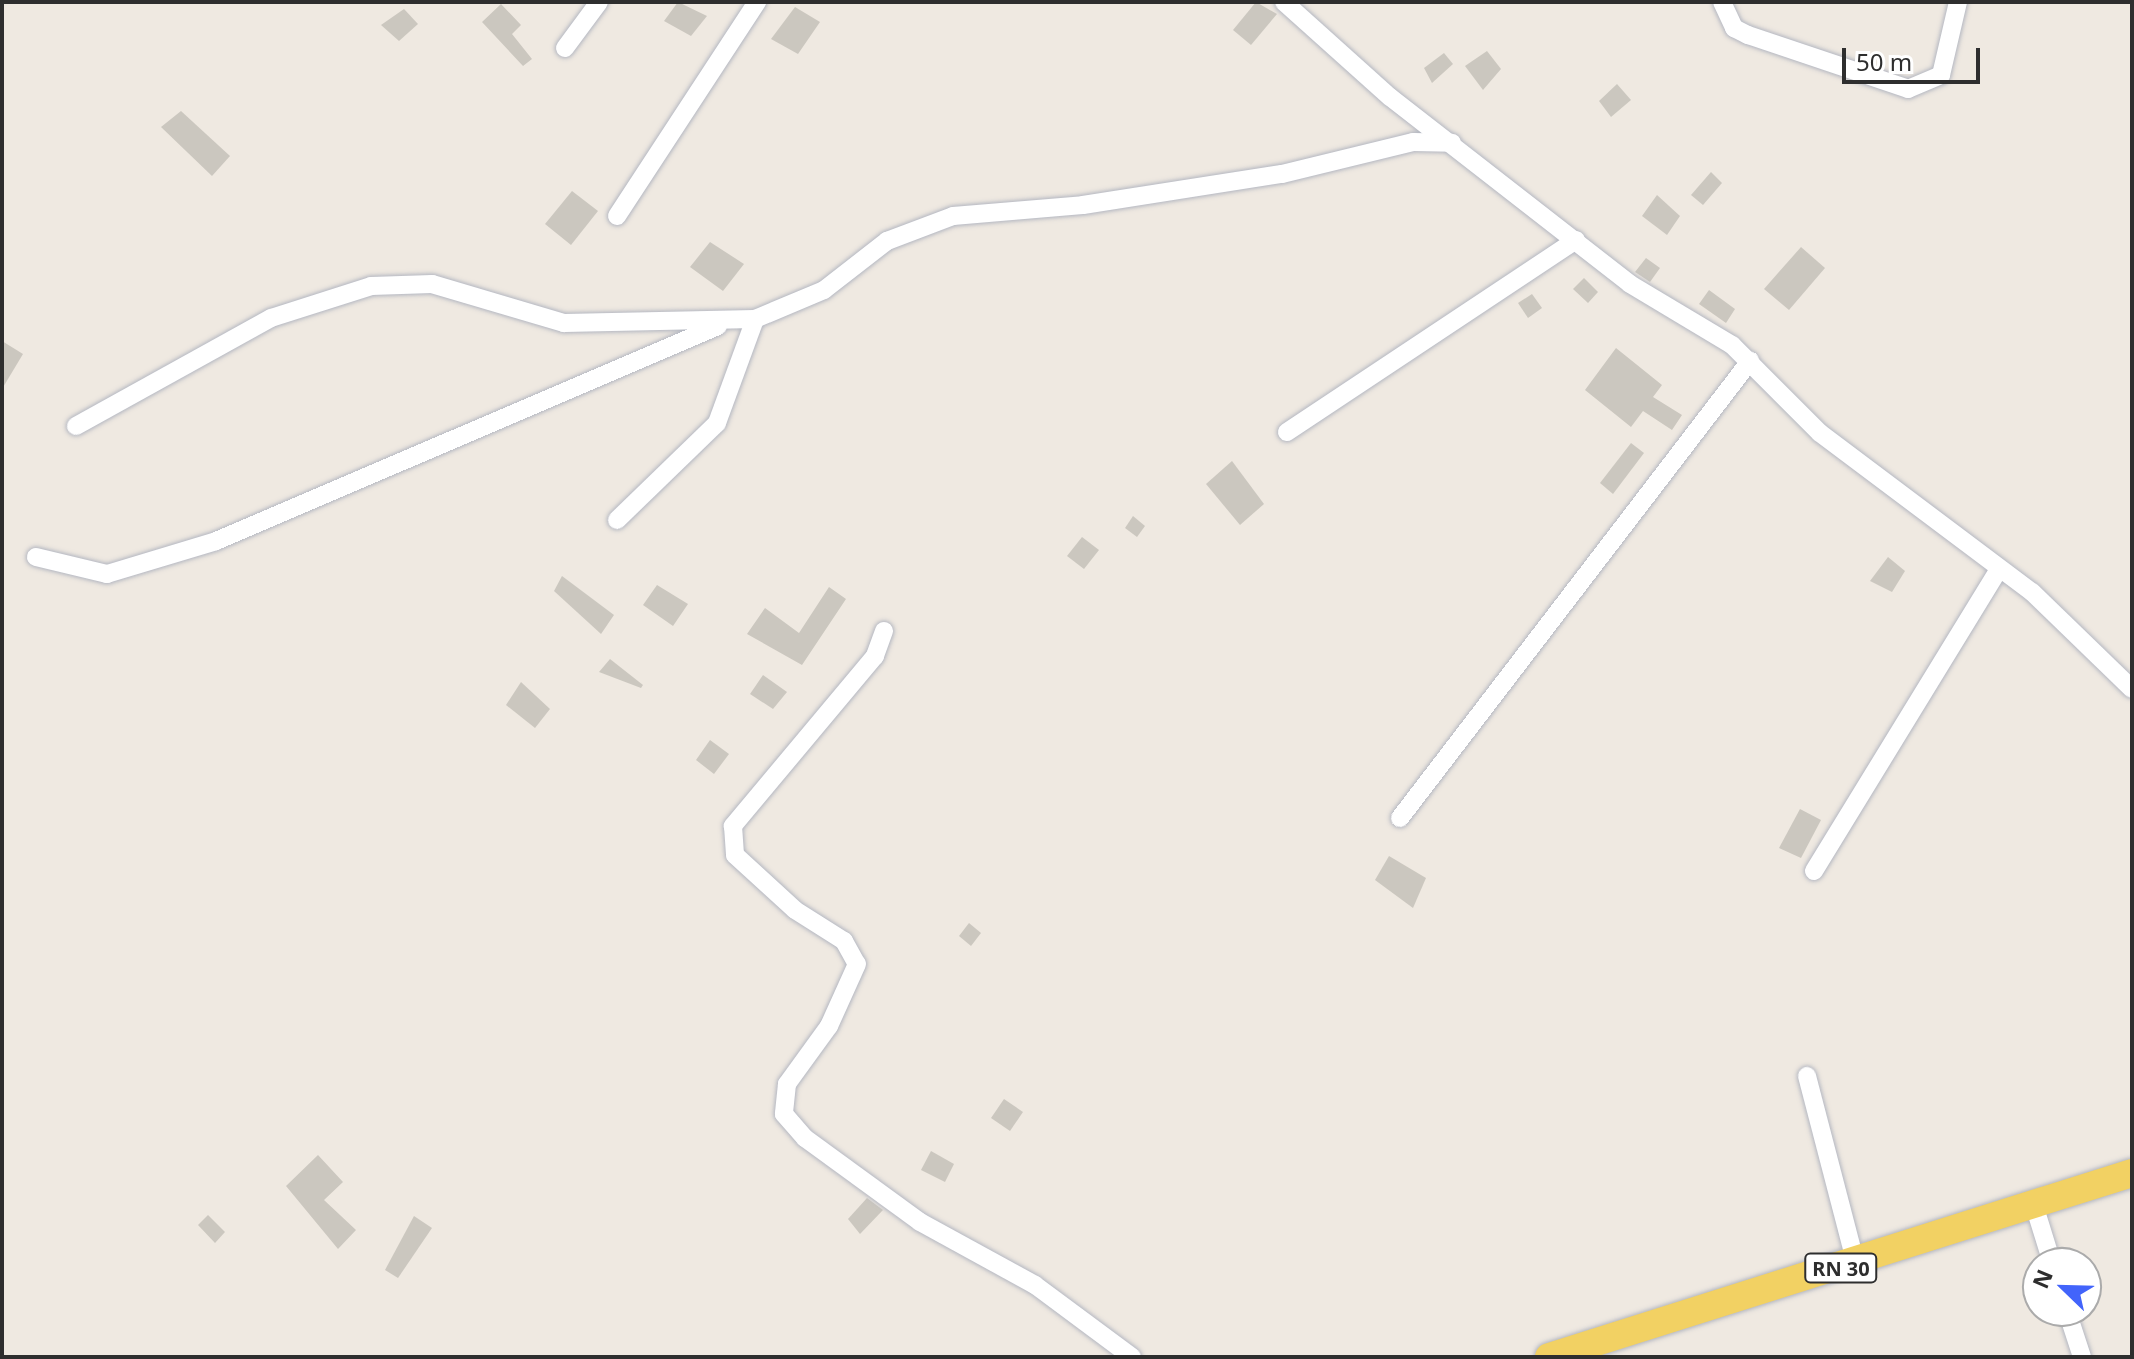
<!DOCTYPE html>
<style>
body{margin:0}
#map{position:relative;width:2134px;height:1359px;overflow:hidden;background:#efe9e1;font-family:"Noto Sans",sans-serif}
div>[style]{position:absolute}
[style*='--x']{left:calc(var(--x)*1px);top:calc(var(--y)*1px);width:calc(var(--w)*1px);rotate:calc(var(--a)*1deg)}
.building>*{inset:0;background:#cbc7bf}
.roads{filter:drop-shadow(0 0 2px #b4b7c1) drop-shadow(0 0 2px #b4b7c1)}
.street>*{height:18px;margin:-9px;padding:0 9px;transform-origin:9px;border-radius:9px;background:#fff}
.primary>*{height:28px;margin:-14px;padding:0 14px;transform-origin:14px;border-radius:14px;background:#f2d163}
span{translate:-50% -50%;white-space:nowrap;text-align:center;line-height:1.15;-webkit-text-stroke:6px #fff;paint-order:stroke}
.shield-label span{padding:2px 6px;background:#fff;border:2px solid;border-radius:6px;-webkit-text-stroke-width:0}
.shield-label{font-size:20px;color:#2e2e2e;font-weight:700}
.frame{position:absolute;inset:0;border:4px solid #2e2e2e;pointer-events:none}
.north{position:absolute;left:2022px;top:1247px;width:80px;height:80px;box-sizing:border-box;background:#fff;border:2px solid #ababab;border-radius:50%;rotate:293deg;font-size:22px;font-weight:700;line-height:32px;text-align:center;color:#2e2e2e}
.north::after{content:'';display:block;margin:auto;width:28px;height:36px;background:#4264fb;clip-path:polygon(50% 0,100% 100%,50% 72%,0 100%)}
.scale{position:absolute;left:1842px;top:48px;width:138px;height:36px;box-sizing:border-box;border:4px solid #2e2e2e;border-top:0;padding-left:10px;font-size:24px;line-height:28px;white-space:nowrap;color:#2e2e2e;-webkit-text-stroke:6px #fff;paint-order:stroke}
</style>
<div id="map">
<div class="building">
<div style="clip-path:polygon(678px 2px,707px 16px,691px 36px,664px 21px)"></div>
<div style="clip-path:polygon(1256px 2px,1277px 14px,1251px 45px,1233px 30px)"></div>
<div style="clip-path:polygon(501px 4px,521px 25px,512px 34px,532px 59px,523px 66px,482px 22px)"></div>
<div style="clip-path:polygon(795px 7px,820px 22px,798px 54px,771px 39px)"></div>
<div style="clip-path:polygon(404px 9px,418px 24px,399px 41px,381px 25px)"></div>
<div style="clip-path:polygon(1487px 51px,1501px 69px,1483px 90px,1465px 66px)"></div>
<div style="clip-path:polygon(1444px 53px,1453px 64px,1432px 83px,1424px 68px)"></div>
<div style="clip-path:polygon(1617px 84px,1631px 100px,1611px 117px,1599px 101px)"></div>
<div style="clip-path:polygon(181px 111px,230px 156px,212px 176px,161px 127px)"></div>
<div style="clip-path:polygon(1711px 172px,1722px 183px,1703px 205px,1691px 195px)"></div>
<div style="clip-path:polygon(572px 191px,598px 211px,571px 245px,545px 224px)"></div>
<div style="clip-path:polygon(1657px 195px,1680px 216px,1667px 235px,1642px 216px)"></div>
<div style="clip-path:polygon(710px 242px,744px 264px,723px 291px,690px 267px)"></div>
<div style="clip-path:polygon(1801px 247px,1825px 268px,1789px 310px,1764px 289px)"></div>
<div style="clip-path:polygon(1646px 258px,1660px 268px,1650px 282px,1635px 272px)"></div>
<div style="clip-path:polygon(1584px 278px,1598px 292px,1588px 303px,1573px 289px)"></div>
<div style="clip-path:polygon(1709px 290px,1735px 309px,1726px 323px,1699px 304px)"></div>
<div style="clip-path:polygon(1532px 294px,1542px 308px,1528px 318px,1518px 303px)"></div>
<div style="clip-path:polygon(2px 341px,23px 354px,2px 389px)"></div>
<div style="clip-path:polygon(1616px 348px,1662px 385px,1653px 397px,1682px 415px,1672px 430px,1643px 411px,1631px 427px,1585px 390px)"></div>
<div style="clip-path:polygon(1631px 443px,1644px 453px,1613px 494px,1600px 483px)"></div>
<div style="clip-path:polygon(1232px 461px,1264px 504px,1240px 525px,1206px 484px)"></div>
<div style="clip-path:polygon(1133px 516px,1145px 526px,1137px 537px,1125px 528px)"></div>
<div style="clip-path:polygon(1082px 537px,1099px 550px,1084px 569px,1067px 556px)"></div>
<div style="clip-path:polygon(1888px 557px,1905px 571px,1892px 592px,1870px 581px)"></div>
<div style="clip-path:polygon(562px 576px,614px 615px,601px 634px,554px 591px)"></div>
<div style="clip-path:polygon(657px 585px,688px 604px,673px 626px,643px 605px)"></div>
<div style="clip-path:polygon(829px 587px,846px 599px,802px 665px,747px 634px,765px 608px,799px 633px)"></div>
<div style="clip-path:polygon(610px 659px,643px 685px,641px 688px,599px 672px)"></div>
<div style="clip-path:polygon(763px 675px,787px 692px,773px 709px,750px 694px)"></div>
<div style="clip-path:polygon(521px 682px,550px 709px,535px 728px,506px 705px)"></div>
<div style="clip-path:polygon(710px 740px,729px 754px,714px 774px,696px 760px)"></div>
<div style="clip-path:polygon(1800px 809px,1821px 820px,1801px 858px,1779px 848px)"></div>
<div style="clip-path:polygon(1389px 856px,1426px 878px,1413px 908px,1375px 880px)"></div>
<div style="clip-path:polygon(969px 923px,981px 933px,971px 946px,959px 936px)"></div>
<div style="clip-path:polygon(1004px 1099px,1023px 1112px,1010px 1131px,991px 1118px)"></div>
<div style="clip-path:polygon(931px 1151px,954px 1164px,945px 1182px,921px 1170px)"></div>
<div style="clip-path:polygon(318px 1155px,343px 1182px,324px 1200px,356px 1230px,338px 1249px,286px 1186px)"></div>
<div style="clip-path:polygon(867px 1198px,883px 1210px,860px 1234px,848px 1219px)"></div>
<div style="clip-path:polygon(208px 1215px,225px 1232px,215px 1243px,198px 1225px)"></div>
<div style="clip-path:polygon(414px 1216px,432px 1228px,398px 1278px,385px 1270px)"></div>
</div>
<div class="roads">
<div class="street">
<div style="--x:1284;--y:2;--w:142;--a:41.9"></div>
<div style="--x:1390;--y:97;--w:304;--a:37.9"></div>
<div style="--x:1630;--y:284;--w:119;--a:30.9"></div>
<div style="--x:1732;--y:345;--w:124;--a:45"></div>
<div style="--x:1820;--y:433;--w:265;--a:36.9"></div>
<div style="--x:2032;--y:592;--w:139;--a:44.1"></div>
<div style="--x:1722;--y:2;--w:29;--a:65"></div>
<div style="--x:1734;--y:28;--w:16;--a:27"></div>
<div style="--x:1748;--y:35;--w:169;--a:18.6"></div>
<div style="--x:1908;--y:89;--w:36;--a:-23"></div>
<div style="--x:1941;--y:75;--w:75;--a:-76.9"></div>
<div style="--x:565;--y:48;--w:57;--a:-53.5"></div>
<div style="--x:617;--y:216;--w:256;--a:-56.8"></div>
<div style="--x:76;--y:426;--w:223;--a:-29"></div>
<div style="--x:271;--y:318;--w:105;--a:-17.7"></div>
<div style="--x:371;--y:286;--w:61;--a:-1.9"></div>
<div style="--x:432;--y:284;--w:138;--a:16.5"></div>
<div style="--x:564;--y:323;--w:191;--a:-1.2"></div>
<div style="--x:755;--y:319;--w:75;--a:-22.8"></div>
<div style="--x:824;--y:290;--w:80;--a:-37.9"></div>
<div style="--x:887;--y:241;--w:71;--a:-20.7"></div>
<div style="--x:953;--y:216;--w:130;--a:-4.8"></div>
<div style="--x:1083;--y:205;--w:201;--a:-8.9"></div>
<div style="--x:1282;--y:174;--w:135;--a:-13.7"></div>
<div style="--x:1413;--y:142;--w:39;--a:1"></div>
<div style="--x:1287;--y:432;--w:347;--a:-33.6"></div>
<div style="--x:617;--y:520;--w:139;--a:-44.1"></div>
<div style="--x:717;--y:423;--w:111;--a:-69.9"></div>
<div style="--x:36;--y:557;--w:73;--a:13.5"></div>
<div style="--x:107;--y:574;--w:114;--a:-16.8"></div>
<div style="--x:216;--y:541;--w:546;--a:-23.18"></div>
<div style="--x:884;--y:631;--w:27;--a:110"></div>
<div style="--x:875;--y:656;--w:222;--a:129.9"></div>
<div style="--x:733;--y:826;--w:29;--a:86"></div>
<div style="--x:735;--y:855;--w:81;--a:42.5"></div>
<div style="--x:795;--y:910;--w:58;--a:32.3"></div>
<div style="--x:844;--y:941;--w:26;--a:61"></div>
<div style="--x:857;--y:964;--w:68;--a:114.3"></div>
<div style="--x:829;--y:1026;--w:72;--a:125.9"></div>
<div style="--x:787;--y:1084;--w:30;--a:96"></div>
<div style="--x:784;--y:1114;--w:32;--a:49"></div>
<div style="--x:805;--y:1138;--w:142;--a:36.1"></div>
<div style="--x:920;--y:1222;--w:131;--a:28.7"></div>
<div style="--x:1035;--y:1285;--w:121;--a:36.6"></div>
<div style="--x:1400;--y:818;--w:576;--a:-52.55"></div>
<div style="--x:1814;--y:871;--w:354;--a:-58.5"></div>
<div style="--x:1807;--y:1076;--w:194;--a:75.4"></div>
<div style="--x:2035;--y:1208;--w:58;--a:72.8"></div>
<div style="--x:2067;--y:1311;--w:48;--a:71.9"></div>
</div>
<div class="primary">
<div style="--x:1549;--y:1357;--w:611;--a:-17.52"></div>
</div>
</div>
<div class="shield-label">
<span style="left:1841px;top:1268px">RN 30</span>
</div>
<div class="frame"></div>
<div class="north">N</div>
<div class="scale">50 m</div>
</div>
